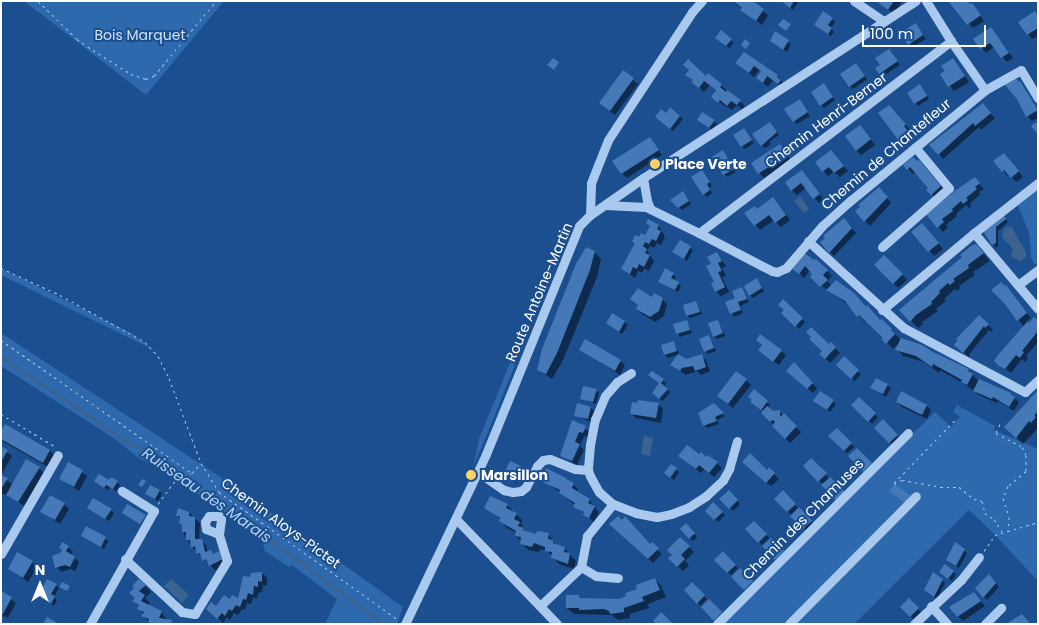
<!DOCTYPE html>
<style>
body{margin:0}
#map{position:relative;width:1039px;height:625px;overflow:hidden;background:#1b4f8f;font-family:Poppins,sans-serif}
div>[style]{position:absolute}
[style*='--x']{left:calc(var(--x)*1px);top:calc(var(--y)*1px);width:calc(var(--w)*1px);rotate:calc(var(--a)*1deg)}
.green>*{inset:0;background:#2e69ad}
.water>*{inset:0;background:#3c6290}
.shadow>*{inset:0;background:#0007}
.stream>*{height:2.5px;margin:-1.25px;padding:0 1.25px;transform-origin:1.25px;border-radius:1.25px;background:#3c6290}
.building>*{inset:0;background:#4478b7}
.path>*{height:1px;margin-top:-0.5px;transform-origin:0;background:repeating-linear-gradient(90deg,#a9c9ee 0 2.5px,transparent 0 6.5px)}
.minor>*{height:9px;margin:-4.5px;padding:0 4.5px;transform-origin:4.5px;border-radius:4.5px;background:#a9c9ee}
.dots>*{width:14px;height:14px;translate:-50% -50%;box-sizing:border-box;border:2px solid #1b4f8f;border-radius:50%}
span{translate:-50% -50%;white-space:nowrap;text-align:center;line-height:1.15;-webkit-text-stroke:4px #1b4f8f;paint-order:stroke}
.park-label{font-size:14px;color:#cfe3fa}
.street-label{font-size:14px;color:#fff}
.poi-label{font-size:14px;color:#fff;font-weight:700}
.left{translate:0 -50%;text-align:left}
.water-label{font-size:15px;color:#b5d3f5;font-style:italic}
.frame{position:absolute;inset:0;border:2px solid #fff;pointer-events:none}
.north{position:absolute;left:15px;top:560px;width:50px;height:50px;-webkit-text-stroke:4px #1b4f8f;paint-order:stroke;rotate:0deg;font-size:14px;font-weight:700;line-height:20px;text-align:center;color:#fff}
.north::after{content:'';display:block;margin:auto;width:18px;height:22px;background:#fff;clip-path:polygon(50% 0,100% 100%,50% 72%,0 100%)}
.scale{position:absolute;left:862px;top:25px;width:124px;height:22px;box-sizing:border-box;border:2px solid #fff;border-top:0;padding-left:6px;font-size:15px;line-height:18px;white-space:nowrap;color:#fff;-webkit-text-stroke:4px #1b4f8f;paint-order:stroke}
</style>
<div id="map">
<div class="green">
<div style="clip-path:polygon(24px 1px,224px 1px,146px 95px)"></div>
<div style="clip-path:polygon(1038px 187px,1038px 263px,1034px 264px,1031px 257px,1029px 232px,1017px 204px)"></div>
<div style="clip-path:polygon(1px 268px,133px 334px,152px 349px,1px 275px)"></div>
<div style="clip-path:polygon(529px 330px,490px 427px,473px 467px,479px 439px,521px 336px)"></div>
<div style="clip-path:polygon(1px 333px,222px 478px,403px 607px,397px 624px,325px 624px,337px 599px,292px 565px,289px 567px,265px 551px,262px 539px,172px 475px,140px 459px,112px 437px,1px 366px)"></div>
<div style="clip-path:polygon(957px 405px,995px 426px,994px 430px,1038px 449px,1038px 581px,995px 535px,969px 510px,854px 624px,717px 624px,935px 412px,951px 427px,960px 417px,953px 412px)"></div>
</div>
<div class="water">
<div style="clip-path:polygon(800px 196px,809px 209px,804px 213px,794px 201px)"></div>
<div style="clip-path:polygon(1011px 226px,1026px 252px,1026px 257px,1020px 261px,1013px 258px,1011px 254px,1013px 249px,1002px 237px,1004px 228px)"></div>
<div style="clip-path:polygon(644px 436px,653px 438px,650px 456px,641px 454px)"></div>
<div style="clip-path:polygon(171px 579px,189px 595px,182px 603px,164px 586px)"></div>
</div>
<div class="shadow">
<div style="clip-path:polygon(732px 1px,750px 1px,768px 15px,762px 25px)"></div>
<div style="clip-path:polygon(782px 1px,799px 1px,793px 10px)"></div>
<div style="clip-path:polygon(877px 1px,902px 1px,894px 14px)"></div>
<div style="clip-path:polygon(952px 1px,968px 1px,984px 21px,973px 28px,950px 2px)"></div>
<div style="clip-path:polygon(1038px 16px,1038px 36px,1032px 39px,1028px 34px)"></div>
<div style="clip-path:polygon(832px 19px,835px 22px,831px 28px,834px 32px,831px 36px,818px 27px)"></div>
<div style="clip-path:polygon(918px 28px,926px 39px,912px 47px,902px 33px)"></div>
<div style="clip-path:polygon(991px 28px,1013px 58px,1007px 62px,994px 47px,986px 53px,975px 39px)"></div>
<div style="clip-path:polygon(776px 33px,791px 44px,787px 52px,774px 44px)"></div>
<div style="clip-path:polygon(731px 40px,734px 43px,729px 48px,720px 41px)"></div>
<div style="clip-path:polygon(744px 53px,778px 76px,785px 86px,783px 88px,773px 80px,768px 87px,757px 78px,762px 72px,759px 70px,754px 77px,742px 68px,737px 63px)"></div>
<div style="clip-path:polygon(892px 53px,900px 65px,883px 76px,880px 73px,881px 65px)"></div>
<div style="clip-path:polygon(953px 60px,969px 82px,954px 91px,942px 75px,946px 71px)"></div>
<div style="clip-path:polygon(858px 67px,867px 79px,853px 89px,850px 86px)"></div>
<div style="clip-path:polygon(690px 71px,707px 78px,709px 75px,745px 106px,742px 109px,737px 105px,732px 110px,717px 101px,717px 91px,710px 85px,704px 92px,687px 75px)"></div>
<div style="clip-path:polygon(623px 72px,638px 84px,615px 115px,600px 103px)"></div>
<div style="clip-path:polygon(1020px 82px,1038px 109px,1038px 118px,1032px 121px,1024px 112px)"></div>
<div style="clip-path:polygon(827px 88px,835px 100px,824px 108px,821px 105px)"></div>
<div style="clip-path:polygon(922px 89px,929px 99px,918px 106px,908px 93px)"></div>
<div style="clip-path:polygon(802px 104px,810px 116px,797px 124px,794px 121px)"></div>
<div style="clip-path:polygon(671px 109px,683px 119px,673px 131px,659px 120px)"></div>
<div style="clip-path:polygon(987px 110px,995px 118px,981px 130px,979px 127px,943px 159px,939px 154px)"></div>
<div style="clip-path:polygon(897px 113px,910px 130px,908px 131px,914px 139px,906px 146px,901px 141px)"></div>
<div style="clip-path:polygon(714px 121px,717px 124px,712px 130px,701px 122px)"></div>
<div style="clip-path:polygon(770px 123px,779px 135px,769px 142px,771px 144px,765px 148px,762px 145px)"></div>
<div style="clip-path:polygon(864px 131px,875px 145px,861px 155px,856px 150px)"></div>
<div style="clip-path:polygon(747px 133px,754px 143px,745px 149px,742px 146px)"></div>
<div style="clip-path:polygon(650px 138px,662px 155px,627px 178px,622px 173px)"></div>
<div style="clip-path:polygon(780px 146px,791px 160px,764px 178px,759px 173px)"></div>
<div style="clip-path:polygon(831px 151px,848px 171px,840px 177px,834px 172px,828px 176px,816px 163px)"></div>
<div style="clip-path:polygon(1004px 154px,1023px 177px,1016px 182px,1010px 175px,1008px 176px,995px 162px)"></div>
<div style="clip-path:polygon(726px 155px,736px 172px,727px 177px,714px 157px)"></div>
<div style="clip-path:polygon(905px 165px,924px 166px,945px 191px,936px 199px,916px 171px,913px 174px)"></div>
<div style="clip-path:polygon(802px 171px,824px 200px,819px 203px,806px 188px,797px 195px,792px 190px)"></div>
<div style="clip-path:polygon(704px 175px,712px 186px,709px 188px,712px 193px,707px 197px,704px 194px)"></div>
<div style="clip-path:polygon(977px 182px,984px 189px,979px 192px,981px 194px,970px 203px,971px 206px,969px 208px,966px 205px,956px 214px,957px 216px,946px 225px,948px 227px,943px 232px,928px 214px,953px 192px,955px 194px)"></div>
<div style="clip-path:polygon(884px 194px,891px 203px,870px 226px,865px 221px,862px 207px)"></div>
<div style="clip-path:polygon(686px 196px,691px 204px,682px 210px,679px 207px)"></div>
<div style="clip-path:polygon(778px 204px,790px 220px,781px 227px,774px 220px,760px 230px,746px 213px)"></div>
<div style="clip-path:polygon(1002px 216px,1008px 222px,998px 231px,998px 246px,996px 248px,985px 232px)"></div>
<div style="clip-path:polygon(649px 221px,659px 226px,665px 237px,661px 245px,657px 243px,654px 248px,650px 246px,647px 251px,654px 261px,649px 271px,644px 268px,642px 273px,638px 271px,635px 278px,623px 269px,636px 244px,633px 241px,645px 236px,651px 227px)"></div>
<div style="clip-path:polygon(848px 224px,856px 233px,834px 256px,830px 252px)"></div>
<div style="clip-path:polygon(926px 229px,943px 249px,934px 256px,913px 232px)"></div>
<div style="clip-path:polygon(680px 242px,693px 250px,687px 261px,674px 252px)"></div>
<div style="clip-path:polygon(594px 252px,601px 259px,597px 277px,563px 360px,552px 379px,538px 369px)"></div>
<div style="clip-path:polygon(982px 252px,990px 261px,973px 272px,975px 275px,959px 286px,960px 288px,957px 291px,955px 289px,944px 299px,946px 301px,936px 309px,938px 311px,922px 322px,923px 324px,918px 328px,901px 310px,956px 262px)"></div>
<div style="clip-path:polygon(717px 253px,726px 266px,722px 268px,726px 276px,722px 277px,729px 292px,721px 296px,716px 291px,712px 265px)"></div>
<div style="clip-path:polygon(884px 256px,907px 280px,898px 288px,875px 265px)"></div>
<div style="clip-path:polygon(816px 260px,832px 276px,827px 281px,832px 286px,866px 308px,898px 337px,901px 342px,968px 370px,979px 381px,1010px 394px,1019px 402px,1014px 411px,998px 401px,997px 403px,979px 395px,963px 383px,940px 370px,939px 373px,924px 362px,903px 356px,897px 349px,898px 344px,893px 349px,867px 320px,865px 322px,850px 306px,817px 282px,810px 270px,804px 278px,793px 267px)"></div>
<div style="clip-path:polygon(673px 274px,676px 277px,674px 281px,681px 286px,678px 292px,660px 282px)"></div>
<div style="clip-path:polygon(757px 279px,764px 291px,753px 298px,750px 295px)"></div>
<div style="clip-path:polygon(1006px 287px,1031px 318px,1026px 322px,1029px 325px,1038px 322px,1038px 342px,1026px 356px,1028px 358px,1025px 362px,1022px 359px,1011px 373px,996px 361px,1024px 327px,1007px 304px)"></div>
<div style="clip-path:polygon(741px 288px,749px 302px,740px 306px,743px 313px,734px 317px,727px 302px,736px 298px)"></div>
<div style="clip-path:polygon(652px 298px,662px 299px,667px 304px,664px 316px,655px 322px,642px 314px,637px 309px,639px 306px,632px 299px)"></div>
<div style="clip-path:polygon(784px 301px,805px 322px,799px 329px,783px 313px,785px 310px)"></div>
<div style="clip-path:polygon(696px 303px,702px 314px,690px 318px,687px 315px)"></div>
<div style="clip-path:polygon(613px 314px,628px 325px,622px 334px,607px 323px)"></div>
<div style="clip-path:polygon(979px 317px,993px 330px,991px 332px,989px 330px,970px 353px,969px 357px,960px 349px)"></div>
<div style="clip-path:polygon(686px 321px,692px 333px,680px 337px,675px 325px)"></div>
<div style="clip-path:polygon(718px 321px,725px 336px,717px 339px,714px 336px)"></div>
<div style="clip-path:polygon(709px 336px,716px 351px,708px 354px,705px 351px)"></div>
<div style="clip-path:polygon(674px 342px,679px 354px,668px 358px,665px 355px)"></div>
<div style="clip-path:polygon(831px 344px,840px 353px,830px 363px,821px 354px)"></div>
<div style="clip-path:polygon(580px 350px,620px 361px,625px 365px,620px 375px)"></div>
<div style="clip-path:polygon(781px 351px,786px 355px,779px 365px,764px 355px)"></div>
<div style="clip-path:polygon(701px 356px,706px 360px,710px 371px,701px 375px,697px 371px,686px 375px,671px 365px)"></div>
<div style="clip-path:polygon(844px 358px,861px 374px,855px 381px,838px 365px)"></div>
<div style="clip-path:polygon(794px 364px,817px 388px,813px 393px,792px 375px)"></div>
<div style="clip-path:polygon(652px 372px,666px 383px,664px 387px,670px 392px,663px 401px,656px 396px,660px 384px)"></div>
<div style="clip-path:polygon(876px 379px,891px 388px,886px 397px,872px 388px)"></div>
<div style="clip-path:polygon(746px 380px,751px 385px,733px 408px,724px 401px)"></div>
<div style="clip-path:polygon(596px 390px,599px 393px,596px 404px,581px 398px)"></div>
<div style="clip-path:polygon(754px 391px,770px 405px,767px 408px,772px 412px,779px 412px,784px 415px,801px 432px,790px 443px,763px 413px,764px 411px,755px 404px)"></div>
<div style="clip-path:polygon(1038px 392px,1038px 428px,1023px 444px,1012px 433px)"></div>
<div style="clip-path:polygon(859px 399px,878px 417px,872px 424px,853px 405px)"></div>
<div style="clip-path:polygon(833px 401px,836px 404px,830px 412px,818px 403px)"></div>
<div style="clip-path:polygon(897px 402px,927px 406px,931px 410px,927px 419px,902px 407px)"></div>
<div style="clip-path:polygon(658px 404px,663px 409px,661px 423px,636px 418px,631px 413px)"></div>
<div style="clip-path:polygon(714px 405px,725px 416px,717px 420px,719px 424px,707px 428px,704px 425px)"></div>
<div style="clip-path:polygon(591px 408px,594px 411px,591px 422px,575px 415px)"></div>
<div style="clip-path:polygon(883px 421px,900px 438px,893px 445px,876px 428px)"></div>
<div style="clip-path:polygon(573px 422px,590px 432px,588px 437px,584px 436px,580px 446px,584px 450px,577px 465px,561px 455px)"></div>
<div style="clip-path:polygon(837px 429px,854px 447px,847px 453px,830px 436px)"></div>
<div style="clip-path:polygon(1px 433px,50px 451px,54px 455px,48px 467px,4px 442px,1px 439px)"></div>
<div style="clip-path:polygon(1px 448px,12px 456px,1px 475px)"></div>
<div style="clip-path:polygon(699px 456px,717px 463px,722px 468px,714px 477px,704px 469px,701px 473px,684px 460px)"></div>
<div style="clip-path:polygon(811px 460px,847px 496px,840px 502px,805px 466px)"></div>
<div style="clip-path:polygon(69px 464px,87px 476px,79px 491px,60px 479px)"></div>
<div style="clip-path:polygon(671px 465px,679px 472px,674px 480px,668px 475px)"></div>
<div style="clip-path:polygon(520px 467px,523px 470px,517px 483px,505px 476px)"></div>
<div style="clip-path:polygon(748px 467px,767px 471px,769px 469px,779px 479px,771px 486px)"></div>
<div style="clip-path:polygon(39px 468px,44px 473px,24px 506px,6px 494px,5px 495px,1px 493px,1px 476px,13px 485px)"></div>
<div style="clip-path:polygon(566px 479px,578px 489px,577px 493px,589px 500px,599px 512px,594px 522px,560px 492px,542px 480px)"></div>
<div style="clip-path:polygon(110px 482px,117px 482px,120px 485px,116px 491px,110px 487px,108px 490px,99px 484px)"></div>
<div style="clip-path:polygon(159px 491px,162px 494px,158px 501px,147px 494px)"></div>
<div style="clip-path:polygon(729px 492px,740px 504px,733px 511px,721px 499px)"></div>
<div style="clip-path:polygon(783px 492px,814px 525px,807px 531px,776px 499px)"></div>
<div style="clip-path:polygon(64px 504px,69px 509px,60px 524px,42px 512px)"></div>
<div style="clip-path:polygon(713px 504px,725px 515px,718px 522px,706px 511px)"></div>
<div style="clip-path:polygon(507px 505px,522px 520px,521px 524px,525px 531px,537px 535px,549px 535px,555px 544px,564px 548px,576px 561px,574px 569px,559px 564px,548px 551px,540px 549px,539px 552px,528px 550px,516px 536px,517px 533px,507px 528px,501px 520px,486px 508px)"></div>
<div style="clip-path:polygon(89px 508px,111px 510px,114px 513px,109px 521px)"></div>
<div style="clip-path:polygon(189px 513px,200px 523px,199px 540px,206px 545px,208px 552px,211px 552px,214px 555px,219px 552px,227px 564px,215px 570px,192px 547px,183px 532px,181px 519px,177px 515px)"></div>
<div style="clip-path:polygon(622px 522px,662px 554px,653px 563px,615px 529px)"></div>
<div style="clip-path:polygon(754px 523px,769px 538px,762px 545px,747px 530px)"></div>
<div style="clip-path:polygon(686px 525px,697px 537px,693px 541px,681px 530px)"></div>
<div style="clip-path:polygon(83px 536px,105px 538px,108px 541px,104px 549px)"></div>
<div style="clip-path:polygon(680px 538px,694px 552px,685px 561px,689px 565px,683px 571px,670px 558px)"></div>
<div style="clip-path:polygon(68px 547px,73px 552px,71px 555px,79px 562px,75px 571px,71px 569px,61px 572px,57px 567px,63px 551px,60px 548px)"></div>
<div style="clip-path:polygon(964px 550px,967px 553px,959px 568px,950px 562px)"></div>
<div style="clip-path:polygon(723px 553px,738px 568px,731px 575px,716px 560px)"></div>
<div style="clip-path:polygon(32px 562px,37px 567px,28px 582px,9px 569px)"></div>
<div style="clip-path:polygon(953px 572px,956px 574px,952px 581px,944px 575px)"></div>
<div style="clip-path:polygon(262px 573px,267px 578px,267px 586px,263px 585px,262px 592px,258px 593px,257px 599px,253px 597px,251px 604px,247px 603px,245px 610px,242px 609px,238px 615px,234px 613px,230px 620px,227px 617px,223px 623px,208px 609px,217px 608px,230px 601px,239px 600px,251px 578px)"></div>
<div style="clip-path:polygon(934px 574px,945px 583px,937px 599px,929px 593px)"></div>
<div style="clip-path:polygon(988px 576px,999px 587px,987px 600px,977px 589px)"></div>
<div style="clip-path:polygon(655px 579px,661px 586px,666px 597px,648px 604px,649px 608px,630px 614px,630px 618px,618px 620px,612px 615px,574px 614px,567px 608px,579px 596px,582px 599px,620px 600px)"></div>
<div style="clip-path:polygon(139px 580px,151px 592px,145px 598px,150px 603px,148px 606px,161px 612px,167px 620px,174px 624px,151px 624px,143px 616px,140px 607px,134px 601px,136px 598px)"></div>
<div style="clip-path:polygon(692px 584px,707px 599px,700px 606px,685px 590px)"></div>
<div style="clip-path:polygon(56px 585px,59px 588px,54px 597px,57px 600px,54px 606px,39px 596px)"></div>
<div style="clip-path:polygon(1px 592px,16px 603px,8px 618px,1px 614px)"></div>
<div style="clip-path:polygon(978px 598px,985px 606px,963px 621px,958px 616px)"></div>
<div style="clip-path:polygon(909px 600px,921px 612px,913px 619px,902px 607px)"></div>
</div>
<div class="stream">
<div style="--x:1;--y:356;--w:157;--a:34.1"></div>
<div style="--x:131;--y:444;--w:15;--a:20"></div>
<div style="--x:145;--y:449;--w:44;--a:36.6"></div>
<div style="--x:180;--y:475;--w:14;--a:51"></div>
<div style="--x:189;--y:486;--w:93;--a:33.2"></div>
<div style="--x:267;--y:537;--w:146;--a:36.6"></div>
</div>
<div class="building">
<div style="clip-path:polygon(733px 1px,753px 1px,764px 9px,756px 21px,740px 10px,742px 8px)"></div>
<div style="clip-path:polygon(781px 1px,794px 1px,790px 8px)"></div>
<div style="clip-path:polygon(876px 1px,894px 1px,888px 10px)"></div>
<div style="clip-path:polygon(968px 1px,970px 4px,972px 3px,981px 15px,967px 25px,949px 2px)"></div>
<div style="clip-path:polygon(823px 11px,833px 18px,828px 25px,832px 28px,828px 34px,814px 25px)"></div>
<div style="clip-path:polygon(1035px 11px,1038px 15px,1038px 28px,1027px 35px,1018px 22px)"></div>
<div style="clip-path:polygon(783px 19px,791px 24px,786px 31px,778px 25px)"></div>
<div style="clip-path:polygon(916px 23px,923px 35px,908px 45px,900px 33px)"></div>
<div style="clip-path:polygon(991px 27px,1009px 53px,1001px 58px,990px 43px,980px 49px,973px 39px)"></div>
<div style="clip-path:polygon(721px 30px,732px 39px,726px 46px,715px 38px)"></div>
<div style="clip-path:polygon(775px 31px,789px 40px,783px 50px,770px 41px)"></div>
<div style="clip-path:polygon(745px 39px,750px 43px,746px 49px,741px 45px)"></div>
<div style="clip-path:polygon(889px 49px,898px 61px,879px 74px,875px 68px,880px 65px,875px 58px)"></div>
<div style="clip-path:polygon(744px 52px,778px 75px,777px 77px,781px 80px,778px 84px,767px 76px,763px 83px,756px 78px,761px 71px,754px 66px,749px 73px,735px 63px)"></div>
<div style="clip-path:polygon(553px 58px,559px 62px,554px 70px,547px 65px)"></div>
<div style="clip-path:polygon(953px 58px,965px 76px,948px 87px,940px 74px,945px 71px,941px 66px)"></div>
<div style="clip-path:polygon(688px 59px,706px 76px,708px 73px,722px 84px,720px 87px,726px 92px,727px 90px,741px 100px,737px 105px,731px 101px,727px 106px,720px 100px,718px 103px,711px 97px,716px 90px,704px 81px,699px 88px,691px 82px,693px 80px,685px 75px,689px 70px,683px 65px)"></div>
<div style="clip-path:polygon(856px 63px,865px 76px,849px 87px,840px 74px)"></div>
<div style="clip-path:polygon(623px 70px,634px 78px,610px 111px,599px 103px)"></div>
<div style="clip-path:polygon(1015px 77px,1019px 82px,1020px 81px,1038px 110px,1026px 117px,1017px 99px,1004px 84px)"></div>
<div style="clip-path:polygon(824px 83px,833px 97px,820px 106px,811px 92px)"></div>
<div style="clip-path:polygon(920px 84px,927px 96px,914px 104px,907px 93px)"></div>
<div style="clip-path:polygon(800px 99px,808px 112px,793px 122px,784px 109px)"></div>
<div style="clip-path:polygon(983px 103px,991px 113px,975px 126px,973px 123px,938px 155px,929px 145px)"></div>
<div style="clip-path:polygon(889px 105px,906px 124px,904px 126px,910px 134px,900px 142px,878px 113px)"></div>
<div style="clip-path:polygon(670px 107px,680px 116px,670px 129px,655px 117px,661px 109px,666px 113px)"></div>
<div style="clip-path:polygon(702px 112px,715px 120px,709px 128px,697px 120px)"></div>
<div style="clip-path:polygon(1038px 121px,1038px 134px,1031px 126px)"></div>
<div style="clip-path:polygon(770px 122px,777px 132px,761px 146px,752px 134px)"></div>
<div style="clip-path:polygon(860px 125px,871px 139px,856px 151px,845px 136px)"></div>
<div style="clip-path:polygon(744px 128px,752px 140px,741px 147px,733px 135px)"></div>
<div style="clip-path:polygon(650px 137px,659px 150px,621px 174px,612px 161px)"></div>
<div style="clip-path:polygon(780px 144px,787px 155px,758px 174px,751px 163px)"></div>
<div style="clip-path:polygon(723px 150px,734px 169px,723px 175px,712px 157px)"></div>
<div style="clip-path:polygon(831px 150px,844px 166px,834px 173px,829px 167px,822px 172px,815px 162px)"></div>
<div style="clip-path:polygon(1004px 153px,1019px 171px,1011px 178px,1004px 170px,1002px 172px,993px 161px)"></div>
<div style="clip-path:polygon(913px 157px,917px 161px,919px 160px,941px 186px,931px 195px,926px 190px,928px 188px,910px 167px,907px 170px,903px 165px)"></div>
<div style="clip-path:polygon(702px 170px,710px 182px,707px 184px,710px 190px,703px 195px,691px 177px)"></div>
<div style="clip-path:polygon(802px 170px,820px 194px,813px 199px,801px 183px,791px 191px,785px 182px)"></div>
<div style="clip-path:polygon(975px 177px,980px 183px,975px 187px,977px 189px,966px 198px,968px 200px,963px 204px,961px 201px,952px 209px,953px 211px,942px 219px,944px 222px,937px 228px,926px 214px,929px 209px)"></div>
<div style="clip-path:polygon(879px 187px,888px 197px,864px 222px,855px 211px,860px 207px,858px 205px)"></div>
<div style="clip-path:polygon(683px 191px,689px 201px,678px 208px,670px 200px)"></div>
<div style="clip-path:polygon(773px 197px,786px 215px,775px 223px,769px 215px,754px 226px,744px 213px,755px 206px,757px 209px)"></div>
<div style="clip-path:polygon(1002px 214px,1006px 219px,996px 227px,996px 243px,992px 245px,983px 231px)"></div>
<div style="clip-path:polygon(844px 218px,852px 228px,829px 253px,820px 242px,825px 238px,823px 236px)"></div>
<div style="clip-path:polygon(648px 219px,659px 225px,657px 229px,661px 231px,656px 241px,652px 239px,649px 244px,645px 242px,643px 246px,647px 249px,645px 253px,650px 255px,644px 267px,639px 264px,637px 269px,633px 267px,630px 274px,621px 269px,635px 243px,632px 242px,635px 235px,639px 237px,641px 233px,645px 235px,650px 226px,646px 223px)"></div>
<div style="clip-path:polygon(922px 223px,939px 243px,928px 252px,911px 232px)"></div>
<div style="clip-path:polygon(680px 240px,691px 246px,684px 259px,672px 252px)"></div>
<div style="clip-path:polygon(976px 244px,984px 253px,968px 265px,969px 268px,953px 279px,955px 281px,950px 285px,948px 283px,939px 291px,940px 293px,931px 302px,932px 304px,916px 315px,910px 322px,899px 310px,962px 257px,960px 255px,971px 246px)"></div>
<div style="clip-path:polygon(586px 247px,595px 251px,590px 270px,557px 353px,546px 374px,537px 370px,542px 349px,576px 264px)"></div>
<div style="clip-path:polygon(717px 252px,722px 261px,718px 263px,722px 271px,718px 272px,725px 287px,715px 292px,711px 283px,714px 282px,706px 266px,711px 264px,707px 257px)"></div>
<div style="clip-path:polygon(803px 252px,814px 260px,816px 259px,828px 270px,823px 275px,828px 280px,820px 287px,810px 277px,812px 274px,805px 266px,799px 274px,791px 268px)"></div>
<div style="clip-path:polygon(884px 255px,903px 274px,893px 284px,874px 265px)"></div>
<div style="clip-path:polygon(665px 268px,674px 273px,671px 278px,679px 282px,675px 290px,658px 282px)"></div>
<div style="clip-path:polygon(757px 278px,762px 288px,749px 296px,744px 286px)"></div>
<div style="clip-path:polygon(836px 280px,854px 293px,866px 307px,867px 305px,880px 320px,882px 319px,892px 329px,891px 330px,895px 334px,886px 344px,881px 339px,883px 338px,859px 315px,857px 317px,845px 301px,826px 290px)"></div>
<div style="clip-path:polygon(1001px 282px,1005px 286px,1006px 285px,1027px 313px,1017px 321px,1005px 304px,991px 290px)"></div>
<div style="clip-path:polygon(742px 287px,747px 299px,738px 302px,741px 310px,730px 314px,725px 302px,735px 298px,732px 291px)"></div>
<div style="clip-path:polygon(638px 288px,652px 297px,654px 293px,663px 298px,659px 311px,650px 317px,636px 309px,638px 305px,630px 299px)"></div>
<div style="clip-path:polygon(783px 299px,803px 318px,795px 327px,781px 313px,784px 310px,778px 305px)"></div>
<div style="clip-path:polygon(696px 301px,700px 312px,686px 316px,683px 305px)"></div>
<div style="clip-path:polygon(612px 313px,625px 321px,619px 332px,606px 323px)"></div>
<div style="clip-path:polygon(979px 315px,989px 324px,985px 328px,984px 326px,963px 353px,954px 345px,958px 340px,956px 339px)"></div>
<div style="clip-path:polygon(1034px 317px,1038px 320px,1038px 331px,1022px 351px,1024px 352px,1020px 358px,1016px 355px,1005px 369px,999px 366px,994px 361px,998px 355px,1027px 322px,1029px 323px)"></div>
<div style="clip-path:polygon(687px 320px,690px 330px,676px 334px,673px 324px)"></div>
<div style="clip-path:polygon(718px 320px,723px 333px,713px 337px,708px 323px)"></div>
<div style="clip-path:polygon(811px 327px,829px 344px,831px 342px,836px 347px,825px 359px,819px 354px,822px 351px,809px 339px,811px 337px,806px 332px)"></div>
<div style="clip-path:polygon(760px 334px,782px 350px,773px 362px,758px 350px,762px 345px,756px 340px)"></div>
<div style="clip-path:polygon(709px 335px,714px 348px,704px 352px,699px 339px)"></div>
<div style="clip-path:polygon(901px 338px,922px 345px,933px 352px,969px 369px,968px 371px,973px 374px,967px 385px,961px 382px,962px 380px,933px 364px,932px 367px,916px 356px,895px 350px)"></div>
<div style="clip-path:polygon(585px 339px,621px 360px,615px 371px,579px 350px)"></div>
<div style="clip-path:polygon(674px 341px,677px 351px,664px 355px,661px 345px)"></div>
<div style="clip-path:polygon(678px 354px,686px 359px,702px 354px,706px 367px,695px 371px,693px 366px,682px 368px,680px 371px,670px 365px)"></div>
<div style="clip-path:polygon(844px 356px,859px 370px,851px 379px,836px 365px)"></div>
<div style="clip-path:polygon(794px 362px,813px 383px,807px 389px,786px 371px)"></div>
<div style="clip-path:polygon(652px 371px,664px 379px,661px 383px,668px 389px,659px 399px,652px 393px,659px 383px,648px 375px)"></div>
<div style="clip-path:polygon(736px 371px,747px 379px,728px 404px,717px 396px)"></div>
<div style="clip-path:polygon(876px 378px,888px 384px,883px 394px,870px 388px)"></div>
<div style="clip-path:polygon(979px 379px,1011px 393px,1010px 394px,1015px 397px,1009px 407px,993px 397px,992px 399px,973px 391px)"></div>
<div style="clip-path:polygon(583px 386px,597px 389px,593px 402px,580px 399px)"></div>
<div style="clip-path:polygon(754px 389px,768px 401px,761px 410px,750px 402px,752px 400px,748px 397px)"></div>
<div style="clip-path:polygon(1038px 390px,1038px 411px,1034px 416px,1036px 417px,1031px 423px,1029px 421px,1016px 438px,1004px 427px)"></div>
<div style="clip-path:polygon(820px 391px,834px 400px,827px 410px,813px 401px)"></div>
<div style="clip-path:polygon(901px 391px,927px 405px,922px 415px,896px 402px)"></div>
<div style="clip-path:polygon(859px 397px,876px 413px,868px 422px,851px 405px)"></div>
<div style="clip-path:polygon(638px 400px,659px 403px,656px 418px,630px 414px,632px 402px,637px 403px)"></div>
<div style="clip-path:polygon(577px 403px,591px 407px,588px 419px,574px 416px)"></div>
<div style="clip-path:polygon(714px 403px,724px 413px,715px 417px,717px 421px,703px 426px,698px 413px)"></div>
<div style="clip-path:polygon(767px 406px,773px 411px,780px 410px,780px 417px,784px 413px,797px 426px,785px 439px,772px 426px,775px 422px,773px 420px,770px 422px,761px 413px)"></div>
<div style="clip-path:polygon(883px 419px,898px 435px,889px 443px,874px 428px)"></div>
<div style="clip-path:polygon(572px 420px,586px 426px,583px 433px,579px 432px,575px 442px,580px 444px,572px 461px,560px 456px)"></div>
<div style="clip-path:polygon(5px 424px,50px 450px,43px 463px,1px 439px,1px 431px)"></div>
<div style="clip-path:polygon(837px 428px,852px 443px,844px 451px,828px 436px)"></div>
<div style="clip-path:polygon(687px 445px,699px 454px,701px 452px,706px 457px,707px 455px,718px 462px,709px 473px,699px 465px,696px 469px,678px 456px)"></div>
<div style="clip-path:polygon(1px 446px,8px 450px,1px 462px)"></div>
<div style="clip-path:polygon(857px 448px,872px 463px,863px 472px,848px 456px)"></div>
<div style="clip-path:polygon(750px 453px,767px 470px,769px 467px,775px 473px,766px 483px,742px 462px)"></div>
<div style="clip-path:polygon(811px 458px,827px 473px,818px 482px,803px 466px)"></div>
<div style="clip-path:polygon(26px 459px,40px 467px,18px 502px,6px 495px)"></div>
<div style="clip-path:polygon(510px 461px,521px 466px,514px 481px,503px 476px)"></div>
<div style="clip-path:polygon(68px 462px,83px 470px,74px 487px,59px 479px)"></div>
<div style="clip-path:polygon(671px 464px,677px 468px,670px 478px,664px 473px)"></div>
<div style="clip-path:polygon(546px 468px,566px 478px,566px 479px,574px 483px,572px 488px,590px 499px,588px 503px,595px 506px,589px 518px,583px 515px,584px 512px,573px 507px,575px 503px,559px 493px,560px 490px,540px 481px)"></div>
<div style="clip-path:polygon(99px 474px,109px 480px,111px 477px,118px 481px,113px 489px,106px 485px,104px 488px,94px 481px)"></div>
<div style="clip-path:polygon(1px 475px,8px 478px,1px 489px)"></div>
<div style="clip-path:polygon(830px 477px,845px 492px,836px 500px,821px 485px)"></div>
<div style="clip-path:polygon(142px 479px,146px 481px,142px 487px,138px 485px)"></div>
<div style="clip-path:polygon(895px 484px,911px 496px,905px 503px,889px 491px)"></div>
<div style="clip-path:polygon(150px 485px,160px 490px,155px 499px,145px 494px)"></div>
<div style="clip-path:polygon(729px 490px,738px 500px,729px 509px,719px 499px)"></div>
<div style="clip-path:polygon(783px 490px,796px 504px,787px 512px,774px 499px)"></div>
<div style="clip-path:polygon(50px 495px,65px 503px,55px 520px,40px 512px)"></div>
<div style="clip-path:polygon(490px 496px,508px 504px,506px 508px,517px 513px,514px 519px,520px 522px,518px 526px,524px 528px,523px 530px,536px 534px,537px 531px,549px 533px,548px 539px,553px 540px,553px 543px,565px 547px,564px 552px,570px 553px,568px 564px,551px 558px,552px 552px,545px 551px,545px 547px,534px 543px,532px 547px,520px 544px,521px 537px,515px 536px,516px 531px,499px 521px,500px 518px,484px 508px)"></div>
<div style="clip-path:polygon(93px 498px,112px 509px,105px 519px,87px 508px)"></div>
<div style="clip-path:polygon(713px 502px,723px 512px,714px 520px,705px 511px)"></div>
<div style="clip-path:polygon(127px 504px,146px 515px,140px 524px,122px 513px)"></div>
<div style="clip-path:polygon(799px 507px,812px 521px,803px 529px,790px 516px)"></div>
<div style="clip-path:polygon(178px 508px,189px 512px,189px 516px,195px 517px,195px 539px,202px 539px,205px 552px,211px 550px,213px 554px,219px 551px,223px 559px,209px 566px,206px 559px,202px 561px,200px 553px,196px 554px,195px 546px,191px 548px,190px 540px,186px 540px,186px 532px,182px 532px,182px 524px,179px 524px,180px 516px,176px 516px)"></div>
<div style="clip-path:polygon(618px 516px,622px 520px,625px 516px,650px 544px,652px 542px,659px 548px,648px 559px,609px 524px)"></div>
<div style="clip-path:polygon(754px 521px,767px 534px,758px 543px,745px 529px)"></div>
<div style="clip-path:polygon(686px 523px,695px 533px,689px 539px,680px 529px)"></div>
<div style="clip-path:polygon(86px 526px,106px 537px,101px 547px,81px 536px)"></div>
<div style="clip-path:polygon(680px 537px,690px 546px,681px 555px,685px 559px,677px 567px,668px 558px,672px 555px,667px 550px)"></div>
<div style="clip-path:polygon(771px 538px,784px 551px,775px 560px,762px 546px)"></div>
<div style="clip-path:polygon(62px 542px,69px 546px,66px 551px,75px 557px,70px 567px,65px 565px,55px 568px,52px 556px,60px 553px,62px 550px,59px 548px)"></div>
<div style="clip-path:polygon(955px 542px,965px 549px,956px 566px,946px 560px)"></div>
<div style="clip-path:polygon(723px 551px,736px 565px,727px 573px,714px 560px)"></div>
<div style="clip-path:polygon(17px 552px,33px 561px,23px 578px,8px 569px)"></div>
<div style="clip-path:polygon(945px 564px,954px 571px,948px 579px,939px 572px)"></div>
<div style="clip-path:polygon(740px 568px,753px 581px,744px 590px,731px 577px)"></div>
<div style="clip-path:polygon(262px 572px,262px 582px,258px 581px,258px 587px,254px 586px,253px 595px,248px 593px,246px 600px,243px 599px,240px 607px,236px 605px,232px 611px,229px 609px,225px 616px,222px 613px,217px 619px,206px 609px,211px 602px,216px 606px,224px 595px,230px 599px,232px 595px,238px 598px,243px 576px,250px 577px,251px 573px)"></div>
<div style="clip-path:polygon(933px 572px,943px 579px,934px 597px,924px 590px)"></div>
<div style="clip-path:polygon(989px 574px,996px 583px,983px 598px,975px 588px)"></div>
<div style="clip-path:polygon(655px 578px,660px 590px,642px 597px,644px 601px,624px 608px,624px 612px,610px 614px,609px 611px,604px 609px,579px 610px,579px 608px,566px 608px,566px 595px,579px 595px,580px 598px,619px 599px,626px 596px,625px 593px,637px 589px,636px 585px)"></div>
<div style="clip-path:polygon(47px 579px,57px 584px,51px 594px,55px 596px,51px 604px,38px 596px)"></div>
<div style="clip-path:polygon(139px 579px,146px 585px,139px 591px,145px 595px,141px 601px,162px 611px,159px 618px,172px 620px,171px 624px,153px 624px,148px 622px,149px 619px,141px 616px,144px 612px,137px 609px,139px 605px,132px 601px,135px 598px,129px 593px,134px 588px,132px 586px)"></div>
<div style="clip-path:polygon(62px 582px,70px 586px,67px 591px,59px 587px)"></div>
<div style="clip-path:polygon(692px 582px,705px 595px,697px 604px,684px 590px)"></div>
<div style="clip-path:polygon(1px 591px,12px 597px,3px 614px,1px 613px)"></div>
<div style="clip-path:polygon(974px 592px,981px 601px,957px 617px,949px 607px)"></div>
<div style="clip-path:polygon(909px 598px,919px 608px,910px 617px,900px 607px)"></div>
<div style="clip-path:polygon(709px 599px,722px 612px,714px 621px,701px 607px)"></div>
<div style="clip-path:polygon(661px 612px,673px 624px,656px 624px,653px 621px)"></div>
<div style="clip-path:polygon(1022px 614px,1029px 622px,1027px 624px,1006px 624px)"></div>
<div style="clip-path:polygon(47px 617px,59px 624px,43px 624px)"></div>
</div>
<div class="path">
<div style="--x:38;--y:1;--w:54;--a:44.3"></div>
<div style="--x:77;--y:39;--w:19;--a:35"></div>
<div style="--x:93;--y:50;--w:45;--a:32.3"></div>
<div style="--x:131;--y:74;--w:16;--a:18"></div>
<div style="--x:146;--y:79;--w:9;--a:-21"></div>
<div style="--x:154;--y:76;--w:97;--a:-50.4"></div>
<div style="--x:1;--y:2;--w:1;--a:-45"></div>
<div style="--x:1;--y:268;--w:65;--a:24.6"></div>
<div style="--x:60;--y:295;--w:97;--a:28.9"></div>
<div style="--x:145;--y:342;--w:19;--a:47"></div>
<div style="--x:158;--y:356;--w:25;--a:63"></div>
<div style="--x:169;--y:378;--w:91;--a:69.4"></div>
<div style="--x:201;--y:463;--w:34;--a:58"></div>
<div style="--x:219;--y:492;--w:219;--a:35.5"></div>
<div style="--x:1;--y:340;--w:233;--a:34.9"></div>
<div style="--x:192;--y:473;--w:12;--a:-48"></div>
<div style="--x:1;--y:414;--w:64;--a:31"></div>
<div style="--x:1000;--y:424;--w:10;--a:114"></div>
<div style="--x:996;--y:433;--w:30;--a:28"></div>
<div style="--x:1022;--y:447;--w:9;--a:63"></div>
<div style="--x:1026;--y:455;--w:16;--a:90"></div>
<div style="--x:1026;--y:471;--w:23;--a:140"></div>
<div style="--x:1008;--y:486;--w:13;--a:113"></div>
<div style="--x:1003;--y:498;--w:20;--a:72"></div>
<div style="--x:1009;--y:517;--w:13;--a:94"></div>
<div style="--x:894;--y:483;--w:89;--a:-45.9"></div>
<div style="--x:894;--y:484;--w:9;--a:-27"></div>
<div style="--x:902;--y:480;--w:39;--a:10"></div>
<div style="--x:940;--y:487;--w:19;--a:0"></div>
<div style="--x:959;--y:487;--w:19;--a:39"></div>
<div style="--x:974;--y:499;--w:8;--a:14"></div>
<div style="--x:982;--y:501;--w:12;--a:76"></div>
<div style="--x:985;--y:513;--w:11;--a:34"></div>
<div style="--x:994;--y:519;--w:15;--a:58"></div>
<div style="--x:158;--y:504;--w:26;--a:-54"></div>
<div style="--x:173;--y:483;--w:21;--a:-29"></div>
<div style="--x:984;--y:551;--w:19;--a:-55"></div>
<div style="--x:995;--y:535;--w:45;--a:-16.8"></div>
</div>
<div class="minor">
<div style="--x:854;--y:1;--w:36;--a:34"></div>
<div style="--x:985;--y:90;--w:41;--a:-29.1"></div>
<div style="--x:1021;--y:70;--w:33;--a:59"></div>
<div style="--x:643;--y:178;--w:23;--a:80"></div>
<div style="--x:647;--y:201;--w:8;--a:67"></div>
<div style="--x:605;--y:205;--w:41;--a:2.8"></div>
<div style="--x:646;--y:207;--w:59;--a:26.1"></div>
<div style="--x:699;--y:233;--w:317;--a:-37.3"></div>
<div style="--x:951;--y:41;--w:47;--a:-122"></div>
<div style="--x:590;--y:215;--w:32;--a:-88"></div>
<div style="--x:591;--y:183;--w:46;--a:-68.4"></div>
<div style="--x:608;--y:140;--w:153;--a:-56.7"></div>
<div style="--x:692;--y:12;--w:15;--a:-48"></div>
<div style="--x:699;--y:233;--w:82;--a:27.5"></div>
<div style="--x:772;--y:271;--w:5;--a:11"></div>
<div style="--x:777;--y:272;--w:10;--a:-24"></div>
<div style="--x:786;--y:268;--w:55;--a:-49.4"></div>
<div style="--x:822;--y:226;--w:38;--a:-42"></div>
<div style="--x:850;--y:201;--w:175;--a:-39.4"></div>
<div style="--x:985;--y:90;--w:60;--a:-124.8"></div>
<div style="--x:974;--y:233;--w:99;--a:49.9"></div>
<div style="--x:808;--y:241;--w:130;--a:42.2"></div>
<div style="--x:904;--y:328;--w:137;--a:27.9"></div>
<div style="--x:1025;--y:392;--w:18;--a:-43"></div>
<div style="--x:882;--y:247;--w:89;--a:-41.4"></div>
<div style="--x:949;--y:188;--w:53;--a:-129.7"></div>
<div style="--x:1018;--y:285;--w:25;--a:-37"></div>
<div style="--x:882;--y:310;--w:120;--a:-39.9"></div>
<div style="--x:974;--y:233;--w:81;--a:-38"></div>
<div style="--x:631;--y:373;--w:17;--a:147"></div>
<div style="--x:617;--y:382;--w:18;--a:131"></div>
<div style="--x:605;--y:396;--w:25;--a:113"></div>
<div style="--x:595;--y:419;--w:26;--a:101"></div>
<div style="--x:590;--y:445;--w:25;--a:95"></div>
<div style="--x:588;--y:470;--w:6;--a:72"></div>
<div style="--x:590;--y:476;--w:18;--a:61"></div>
<div style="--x:599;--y:492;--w:18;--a:41"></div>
<div style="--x:613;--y:504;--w:25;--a:21"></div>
<div style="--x:636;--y:513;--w:21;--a:11"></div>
<div style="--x:657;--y:517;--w:14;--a:-12"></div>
<div style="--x:671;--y:514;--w:19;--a:-21"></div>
<div style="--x:689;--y:507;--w:20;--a:-33"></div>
<div style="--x:706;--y:496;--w:23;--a:-43"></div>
<div style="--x:723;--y:480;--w:13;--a:-61"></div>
<div style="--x:729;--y:469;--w:29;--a:-74"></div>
<div style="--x:478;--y:472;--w:32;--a:35"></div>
<div style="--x:504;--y:490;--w:9;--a:13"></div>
<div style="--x:513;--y:492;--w:8;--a:-7"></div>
<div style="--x:521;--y:491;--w:6;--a:-39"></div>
<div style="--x:526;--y:487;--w:24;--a:-62"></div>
<div style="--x:537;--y:466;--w:8;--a:-45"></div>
<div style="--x:543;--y:460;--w:7;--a:-8"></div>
<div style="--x:550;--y:459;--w:27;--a:22"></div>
<div style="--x:575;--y:469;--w:13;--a:4"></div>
<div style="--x:456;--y:519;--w:146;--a:46.1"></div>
<div style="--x:1;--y:554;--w:114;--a:-60.1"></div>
<div style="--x:125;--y:559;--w:78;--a:42.9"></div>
<div style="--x:182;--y:612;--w:13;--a:9"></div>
<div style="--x:195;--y:614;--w:62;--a:-58.9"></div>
<div style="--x:227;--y:561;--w:28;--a:-107"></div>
<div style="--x:219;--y:534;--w:15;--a:-82"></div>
<div style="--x:221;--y:519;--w:4;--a:-124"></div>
<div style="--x:219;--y:516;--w:10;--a:180"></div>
<div style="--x:209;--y:516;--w:7;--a:124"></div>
<div style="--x:205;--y:522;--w:7;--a:82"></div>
<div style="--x:206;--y:529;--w:14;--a:21"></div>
<div style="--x:581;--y:567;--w:17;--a:31"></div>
<div style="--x:596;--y:576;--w:22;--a:5"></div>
<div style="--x:540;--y:606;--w:57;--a:-43.6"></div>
<div style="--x:581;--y:567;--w:32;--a:-79"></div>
<div style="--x:587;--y:536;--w:41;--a:-50.9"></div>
<div style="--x:931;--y:606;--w:24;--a:48"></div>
<div style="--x:90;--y:624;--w:130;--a:-60.5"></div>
<div style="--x:154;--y:511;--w:38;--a:-148"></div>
<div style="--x:405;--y:624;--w:188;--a:-64.5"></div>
<div style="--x:486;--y:454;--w:246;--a:-67.8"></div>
<div style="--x:579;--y:226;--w:16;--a:-45"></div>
<div style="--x:590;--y:215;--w:65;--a:-34.9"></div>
<div style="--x:643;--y:178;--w:325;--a:-33"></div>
<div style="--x:717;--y:624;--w:270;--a:-45"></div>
<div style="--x:789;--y:624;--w:180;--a:-45.2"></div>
<div style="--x:914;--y:624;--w:64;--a:-43.1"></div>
<div style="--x:961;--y:580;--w:29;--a:-52"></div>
<div style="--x:985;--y:624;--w:23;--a:-45"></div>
</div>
<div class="dots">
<div style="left:655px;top:164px;background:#ffd166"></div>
<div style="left:471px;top:475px;background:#ffd166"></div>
</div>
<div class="park-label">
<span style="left:140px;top:35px">Bois Marquet</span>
</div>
<div class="street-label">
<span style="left:826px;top:120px;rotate:-37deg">Chemin Henri-Berner</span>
<span style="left:886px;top:154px;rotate:-40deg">Chemin de Chantefleur</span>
<span style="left:539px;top:292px;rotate:-67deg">Route Antoine-Martin</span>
<span style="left:803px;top:519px;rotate:-45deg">Chemin des Chamuses</span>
<span style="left:281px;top:523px;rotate:36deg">Chemin Aloys-Pictet</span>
</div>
<div class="poi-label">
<span class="left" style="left:665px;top:164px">Place Verte</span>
<span class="left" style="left:481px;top:475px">Marsillon</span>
</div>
<div class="water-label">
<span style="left:207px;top:495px;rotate:35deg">Ruisseau des Marais</span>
</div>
<div class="frame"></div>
<div class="north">N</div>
<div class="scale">100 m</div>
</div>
